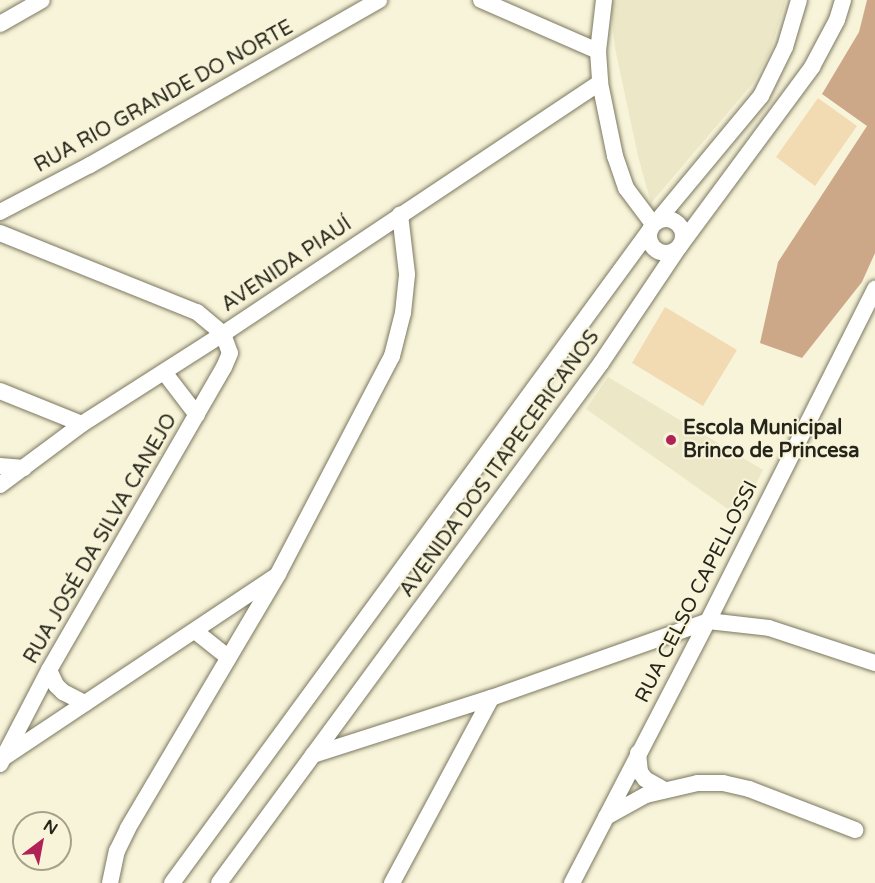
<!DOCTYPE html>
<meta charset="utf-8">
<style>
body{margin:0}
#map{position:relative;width:875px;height:883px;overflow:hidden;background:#f8f4d9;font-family:"Varela Round",sans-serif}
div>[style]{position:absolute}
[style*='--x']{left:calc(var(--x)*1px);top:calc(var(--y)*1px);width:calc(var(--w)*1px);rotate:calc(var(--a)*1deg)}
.built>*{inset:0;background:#ece7c6}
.forest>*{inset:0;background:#cca889}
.building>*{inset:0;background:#f2dbb2}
.roads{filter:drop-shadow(0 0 2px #7b7860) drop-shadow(0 0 2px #7b7860)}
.minor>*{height:16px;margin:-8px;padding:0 8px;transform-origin:8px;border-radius:8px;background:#fff}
.minor>.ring{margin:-8px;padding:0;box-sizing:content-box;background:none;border:16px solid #fff;border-radius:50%}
.dots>*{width:16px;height:16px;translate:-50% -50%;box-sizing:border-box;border:3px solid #f8f4d9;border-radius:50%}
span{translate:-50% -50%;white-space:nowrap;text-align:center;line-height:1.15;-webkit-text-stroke:4.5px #f8f4d9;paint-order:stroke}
.street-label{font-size:20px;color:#26251b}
.poi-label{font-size:20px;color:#26251b;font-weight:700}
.left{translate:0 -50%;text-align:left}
.north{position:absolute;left:12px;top:811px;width:60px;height:60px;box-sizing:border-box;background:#f8f4d9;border:2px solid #a4a18d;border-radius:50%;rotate:32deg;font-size:16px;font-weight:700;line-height:24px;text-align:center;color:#26251b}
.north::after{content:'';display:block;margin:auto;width:21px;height:27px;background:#b12257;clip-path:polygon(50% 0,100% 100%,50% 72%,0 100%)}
</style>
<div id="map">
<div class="built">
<div style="clip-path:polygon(613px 0,786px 0,770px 52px,753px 83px,651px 203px,638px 156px,615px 48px,611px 9px)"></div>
<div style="clip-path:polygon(608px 377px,763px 470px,739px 517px,586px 409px)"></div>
</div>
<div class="forest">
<div style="clip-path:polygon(867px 0,875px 0,875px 253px,862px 282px,802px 358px,760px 343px,778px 262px,867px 126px,822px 94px,859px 32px)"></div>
</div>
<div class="building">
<div style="clip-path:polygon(818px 98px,857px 126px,815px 186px,776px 157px)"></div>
<div style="clip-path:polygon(665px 307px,737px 350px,703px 406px,632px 363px)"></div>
</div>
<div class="roads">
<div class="minor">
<div style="--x:481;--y:0;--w:128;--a:23.6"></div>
<div style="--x:604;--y:0;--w:51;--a:96.7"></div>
<div style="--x:598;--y:51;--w:32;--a:86"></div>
<div style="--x:600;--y:83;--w:75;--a:78.4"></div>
<div style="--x:615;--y:156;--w:34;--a:71"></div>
<div style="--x:626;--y:188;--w:45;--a:53.1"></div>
<div style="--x:0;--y:24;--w:48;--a:-29.7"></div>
<div style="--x:0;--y:212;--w:102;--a:-27.6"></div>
<div style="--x:90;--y:165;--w:333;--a:-29.7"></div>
<div class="ring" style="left:649px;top:219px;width:18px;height:18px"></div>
<div style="--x:658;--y:220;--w:161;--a:-50.3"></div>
<div style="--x:761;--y:96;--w:55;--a:-63.9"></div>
<div style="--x:785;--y:47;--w:49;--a:-73.4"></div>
<div style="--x:0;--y:233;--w:212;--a:21.9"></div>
<div style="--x:197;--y:312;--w:34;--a:40"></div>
<div style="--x:223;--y:334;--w:20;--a:70"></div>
<div style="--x:230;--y:353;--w:15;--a:113"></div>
<div style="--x:224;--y:367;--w:350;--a:120"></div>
<div style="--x:49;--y:670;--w:106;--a:117.5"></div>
<div style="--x:164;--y:372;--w:54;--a:52.5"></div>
<div style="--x:0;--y:391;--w:88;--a:21.9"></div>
<div style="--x:0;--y:466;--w:24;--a:5"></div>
<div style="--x:0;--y:485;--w:102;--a:-36.6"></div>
<div style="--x:82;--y:424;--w:167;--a:-32.6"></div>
<div style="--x:223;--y:334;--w:453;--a:-33.7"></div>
<div style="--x:195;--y:631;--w:43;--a:38.5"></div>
<div style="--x:49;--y:670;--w:17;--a:65"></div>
<div style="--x:56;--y:685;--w:10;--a:45"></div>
<div style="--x:63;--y:692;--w:25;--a:27"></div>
<div style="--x:638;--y:753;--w:19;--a:84"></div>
<div style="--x:640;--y:772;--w:9;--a:54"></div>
<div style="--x:645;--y:779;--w:23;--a:29"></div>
<div style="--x:313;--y:755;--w:187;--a:-17.8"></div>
<div style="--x:491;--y:698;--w:230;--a:-19.5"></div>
<div style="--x:708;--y:621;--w:61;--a:6.5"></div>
<div style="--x:769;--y:628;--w:112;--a:18.3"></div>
<div style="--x:6;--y:756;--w:322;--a:-33.7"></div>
<div style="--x:606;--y:817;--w:46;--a:-28.8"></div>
<div style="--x:646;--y:795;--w:53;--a:-13"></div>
<div style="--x:698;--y:783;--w:25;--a:0"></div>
<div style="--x:723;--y:783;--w:27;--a:13"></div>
<div style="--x:749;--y:789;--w:114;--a:21.1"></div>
<div style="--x:110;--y:883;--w:33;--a:-78"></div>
<div style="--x:117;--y:851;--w:25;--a:-64"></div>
<div style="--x:128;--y:828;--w:295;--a:-59.4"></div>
<div style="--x:278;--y:574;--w:246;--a:-62.4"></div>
<div style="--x:392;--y:356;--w:44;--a:-75.7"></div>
<div style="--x:403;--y:313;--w:39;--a:-84"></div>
<div style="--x:407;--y:274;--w:60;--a:-96.7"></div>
<div style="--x:172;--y:883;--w:809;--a:-53.8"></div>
<div style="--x:219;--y:883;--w:645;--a:-53.7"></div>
<div style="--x:601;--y:363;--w:140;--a:-56.1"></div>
<div style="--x:679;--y:247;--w:224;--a:-53.5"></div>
<div style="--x:812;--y:67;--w:53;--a:-62"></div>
<div style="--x:837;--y:20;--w:21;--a:-73"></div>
<div style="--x:392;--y:883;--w:210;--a:-61.8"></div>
<div style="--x:572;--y:883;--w:295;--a:-62.6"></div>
<div style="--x:708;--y:621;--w:372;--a:-63.3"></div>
</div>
</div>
<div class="dots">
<div style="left:671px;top:440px;background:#b12257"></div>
</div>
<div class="street-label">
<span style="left:164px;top:97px;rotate:-29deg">RUA RIO GRANDE DO NORTE</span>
<span style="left:287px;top:265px;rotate:-34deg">AVENIDA PIAUÍ</span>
<span style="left:500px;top:464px;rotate:-54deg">AVENIDA DOS ITAPECERICANOS</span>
<span style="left:101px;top:539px;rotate:-60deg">RUA JOSÉ DA SILVA CANEJO</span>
<span style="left:697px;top:592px;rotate:-63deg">RUA CELSO CAPELLOSSI</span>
</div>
<div class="poi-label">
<span class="left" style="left:683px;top:440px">Escola Municipal<br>Brinco de Princesa</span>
</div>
<div class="north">N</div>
</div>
